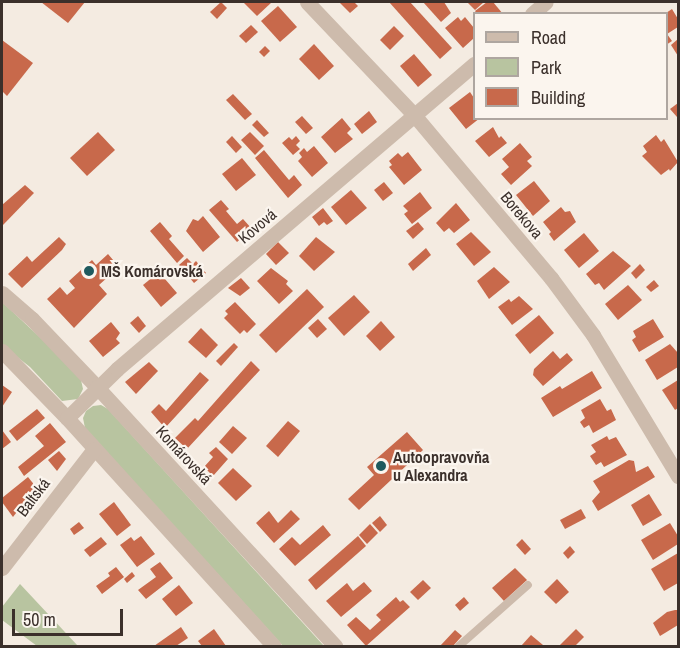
<!DOCTYPE html>
<meta charset="utf-8">
<style>
body{margin:0}
#map{position:relative;width:680px;height:648px;overflow:hidden;background:#f4ebe1;font-family:"Archivo Narrow",sans-serif}
div>[style]{position:absolute}
[style*='--x']{left:calc(var(--x)*1px);top:calc(var(--y)*1px);width:calc(var(--w)*1px);rotate:calc(var(--a)*1deg)}
.green>*{inset:0;background:#b8c4a0}
.building>*{inset:0;background:#c8694b}
.service>*{height:8px;margin:-4px;padding:0 4px;transform-origin:4px;border-radius:4px;background:#cdbbac}
.minor>*{height:15px;margin:-7.5px;padding:0 7.5px;transform-origin:7.5px;border-radius:7.5px;background:#cdbbac}
.dots>*{width:16px;height:16px;translate:-50% -50%;box-sizing:border-box;border:3px solid #fbf5ee;border-radius:50%}
span{translate:-50% -50%;white-space:nowrap;text-align:center;line-height:1.15;-webkit-text-stroke:4.5px #fbf5ee;paint-order:stroke}
.street-label{font-size:16px;color:#3b302b}
.poi-label{font-size:16px;color:#3b302b;font-weight:700}
.left{translate:0 -50%;text-align:left}
.frame{position:absolute;inset:0;border:3px solid #3b302b;pointer-events:none}
.legend{position:absolute;left:473px;top:12px;width:195px;height:108px;box-sizing:border-box;background:#fbf5ee;border:2px solid #aea6a0;margin:0;padding:8px 10px;list-style:none;font-size:18px;color:#3b302b}
.legend li{display:flex;align-items:center;gap:12px;height:30px}
.legend b{width:30px;border:2px solid #aea6a0}
.scale{position:absolute;left:12px;top:609px;width:111px;height:27px;box-sizing:border-box;border:3px solid #3b302b;border-top:0;padding-left:8px;font-size:18px;line-height:21px;white-space:nowrap;color:#3b302b;-webkit-text-stroke:4px #fbf5ee;paint-order:stroke}
</style>
<div id="map">
<div class="green">
<div style="clip-path:polygon(2px 302px,45px 342px,81px 380px,83px 389px,78px 399px,62px 401px,30px 367px,2px 345px)"></div>
<div style="clip-path:polygon(101px 405px,108px 409px,324px 646px,283px 646px,85px 428px,83px 418px,86px 411px,93px 406px)"></div>
<div style="clip-path:polygon(20px 584px,78px 646px,37px 646px,2px 620px,2px 607px)"></div>
</div>
<div class="building">
<div style="clip-path:polygon(41px 2px,85px 2px,68px 23px)"></div>
<div style="clip-path:polygon(221px 2px,227px 8px,217px 19px,210px 12px)"></div>
<div style="clip-path:polygon(243px 2px,272px 2px,257px 16px)"></div>
<div style="clip-path:polygon(339px 2px,354px 2px,358px 6px,350px 13px)"></div>
<div style="clip-path:polygon(389px 2px,410px 2px,452px 48px,440px 59px)"></div>
<div style="clip-path:polygon(423px 2px,444px 2px,451px 13px,441px 22px)"></div>
<div style="clip-path:polygon(467px 2px,484px 2px,475px 10px)"></div>
<div style="clip-path:polygon(487px 2px,493px 2px,503px 14px,477px 14px,475px 11px)"></div>
<div style="clip-path:polygon(278px 6px,297px 27px,280px 42px,261px 21px)"></div>
<div style="clip-path:polygon(672px 9px,678px 19px,678px 27px,667px 34px,672px 41px,666px 45px,666px 13px)"></div>
<div style="clip-path:polygon(458px 17px,461px 21px,465px 17px,474px 28px,474px 38px,463px 48px,445px 28px)"></div>
<div style="clip-path:polygon(251px 25px,258px 32px,246px 43px,239px 36px)"></div>
<div style="clip-path:polygon(394px 26px,404px 36px,390px 50px,380px 40px)"></div>
<div style="clip-path:polygon(678px 39px,678px 56px,671px 45px)"></div>
<div style="clip-path:polygon(2px 40px,33px 63px,7px 96px,2px 91px)"></div>
<div style="clip-path:polygon(314px 44px,334px 66px,319px 80px,299px 59px)"></div>
<div style="clip-path:polygon(265px 46px,270px 51px,264px 57px,259px 52px)"></div>
<div style="clip-path:polygon(414px 54px,432px 75px,418px 87px,400px 66px)"></div>
<div style="clip-path:polygon(470px 92px,474px 98px,474px 118px,480px 118px,466px 129px,449px 108px)"></div>
<div style="clip-path:polygon(233px 94px,252px 114px,245px 120px,226px 100px)"></div>
<div style="clip-path:polygon(678px 103px,678px 116px,677px 117px,670px 109px)"></div>
<div style="clip-path:polygon(369px 111px,377px 122px,362px 134px,354px 124px)"></div>
<div style="clip-path:polygon(302px 116px,313px 128px,306px 134px,295px 122px)"></div>
<div style="clip-path:polygon(342px 118px,351px 129px,347px 133px,353px 139px,335px 153px,321px 137px)"></div>
<div style="clip-path:polygon(257px 120px,269px 133px,264px 137px,252px 125px)"></div>
<div style="clip-path:polygon(493px 127px,499px 138px,501px 136px,507px 143px,489px 157px,475px 141px)"></div>
<div style="clip-path:polygon(98px 132px,115px 150px,87px 176px,70px 158px)"></div>
<div style="clip-path:polygon(250px 132px,264px 146px,255px 155px,241px 140px)"></div>
<div style="clip-path:polygon(656px 135px,661px 142px,664px 139px,678px 162px,670px 171px,669px 169px,661px 175px,642px 156px,647px 152px,643px 146px)"></div>
<div style="clip-path:polygon(232px 136px,242px 147px,236px 153px,226px 142px)"></div>
<div style="clip-path:polygon(296px 136px,300px 141px,296px 145px,300px 149px,293px 155px,282px 143px,289px 137px,292px 140px)"></div>
<div style="clip-path:polygon(520px 143px,532px 157px,527px 161px,532px 166px,511px 185px,501px 174px,509px 167px,502px 159px)"></div>
<div style="clip-path:polygon(314px 146px,328px 163px,312px 177px,298px 161px,302px 157px,299px 153px,304px 148px,307px 152px)"></div>
<div style="clip-path:polygon(264px 150px,289px 180px,294px 175px,302px 185px,288px 198px,255px 158px)"></div>
<div style="clip-path:polygon(408px 152px,422px 170px,404px 185px,389px 167px,392px 165px,389px 161px,398px 153px,402px 157px)"></div>
<div style="clip-path:polygon(242px 158px,256px 175px,236px 191px,222px 174px)"></div>
<div style="clip-path:polygon(534px 181px,550px 201px,533px 216px,516px 195px)"></div>
<div style="clip-path:polygon(384px 182px,393px 193px,383px 201px,374px 190px)"></div>
<div style="clip-path:polygon(25px 185px,34px 193px,2px 226px,2px 205px)"></div>
<div style="clip-path:polygon(351px 190px,367px 208px,346px 225px,331px 207px)"></div>
<div style="clip-path:polygon(420px 192px,432px 208px,412px 224px,404px 214px,408px 211px,403px 206px)"></div>
<div style="clip-path:polygon(221px 200px,229px 209px,226px 211px,237px 224px,243px 219px,252px 229px,237px 242px,209px 210px)"></div>
<div style="clip-path:polygon(456px 203px,470px 220px,454px 233px,449px 228px,444px 232px,436px 223px)"></div>
<div style="clip-path:polygon(561px 207px,565px 212px,570px 211px,576px 222px,554px 241px,549px 234px,551px 232px,543px 222px)"></div>
<div style="clip-path:polygon(323px 208px,333px 221px,327px 225px,324px 222px,319px 226px,312px 217px)"></div>
<div style="clip-path:polygon(203px 216px,220px 237px,203px 252px,186px 231px,193px 219px,198px 221px)"></div>
<div style="clip-path:polygon(160px 222px,172px 236px,169px 239px,184px 256px,177px 263px,150px 231px)"></div>
<div style="clip-path:polygon(418px 222px,424px 229px,413px 239px,406px 231px)"></div>
<div style="clip-path:polygon(471px 232px,491px 252px,474px 266px,456px 244px)"></div>
<div style="clip-path:polygon(584px 233px,599px 251px,579px 268px,564px 250px)"></div>
<div style="clip-path:polygon(59px 237px,66px 244px,62px 250px,22px 288px,8px 274px,27px 256px,32px 262px)"></div>
<div style="clip-path:polygon(316px 237px,335px 252px,314px 271px,299px 256px)"></div>
<div style="clip-path:polygon(278px 242px,289px 253px,276px 265px,266px 254px)"></div>
<div style="clip-path:polygon(426px 248px,431px 255px,413px 271px,408px 264px)"></div>
<div style="clip-path:polygon(613px 251px,631px 266px,604px 290px,599px 283px,595px 285px,586px 274px)"></div>
<div style="clip-path:polygon(108px 254px,119px 267px,99px 285px,107px 294px,74px 328px,47px 299px,60px 287px,67px 295px,75px 288px,69px 281px,92px 260px,96px 265px)"></div>
<div style="clip-path:polygon(187px 258px,193px 264px,196px 261px,206px 273px,194px 283px,179px 265px)"></div>
<div style="clip-path:polygon(640px 264px,645px 270px,636px 279px,631px 273px)"></div>
<div style="clip-path:polygon(494px 267px,510px 282px,489px 299px,477px 281px)"></div>
<div style="clip-path:polygon(271px 268px,288px 281px,286px 284px,293px 291px,279px 304px,257px 281px)"></div>
<div style="clip-path:polygon(159px 272px,177px 293px,161px 307px,143px 285px)"></div>
<div style="clip-path:polygon(241px 278px,250px 288px,240px 296px,228px 288px)"></div>
<div style="clip-path:polygon(654px 280px,659px 286px,651px 292px,646px 287px)"></div>
<div style="clip-path:polygon(628px 285px,642px 300px,618px 320px,605px 304px)"></div>
<div style="clip-path:polygon(307px 289px,324px 307px,276px 353px,259px 335px)"></div>
<div style="clip-path:polygon(354px 295px,370px 312px,344px 336px,328px 318px)"></div>
<div style="clip-path:polygon(519px 296px,533px 309px,512px 325px,498px 307px,509px 299px,511px 302px)"></div>
<div style="clip-path:polygon(235px 302px,256px 324px,247px 333px,244px 330px,240px 334px,224px 318px,228px 314px,225px 311px)"></div>
<div style="clip-path:polygon(539px 315px,554px 333px,530px 354px,515px 335px)"></div>
<div style="clip-path:polygon(138px 316px,146px 326px,139px 333px,130px 323px)"></div>
<div style="clip-path:polygon(318px 319px,327px 329px,317px 338px,308px 328px)"></div>
<div style="clip-path:polygon(653px 319px,664px 337px,639px 352px,632px 340px,636px 337px,633px 331px)"></div>
<div style="clip-path:polygon(381px 321px,395px 337px,380px 351px,366px 336px)"></div>
<div style="clip-path:polygon(111px 322px,120px 333px,116px 339px,120px 343px,103px 357px,89px 341px)"></div>
<div style="clip-path:polygon(201px 328px,218px 345px,206px 358px,188px 342px)"></div>
<div style="clip-path:polygon(234px 343px,238px 347px,221px 366px,216px 361px)"></div>
<div style="clip-path:polygon(670px 344px,678px 353px,678px 367px,657px 380px,645px 360px)"></div>
<div style="clip-path:polygon(553px 351px,560px 359px,567px 353px,573px 360px,543px 386px,533px 375px,534px 369px)"></div>
<div style="clip-path:polygon(251px 361px,260px 370px,187px 449px,175px 438px,195px 418px,198px 421px)"></div>
<div style="clip-path:polygon(149px 362px,158px 371px,136px 394px,125px 382px)"></div>
<div style="clip-path:polygon(592px 371px,602px 388px,553px 417px,541px 398px,560px 386px,562px 389px)"></div>
<div style="clip-path:polygon(200px 372px,209px 380px,165px 428px,151px 412px,159px 404px,166px 411px)"></div>
<div style="clip-path:polygon(678px 380px,678px 408px,675px 410px,662px 390px)"></div>
<div style="clip-path:polygon(2px 385px,12px 392px,2px 407px)"></div>
<div style="clip-path:polygon(600px 399px,607px 411px,611px 409px,616px 420px,593px 433px,589px 425px,584px 428px,580px 422px,585px 418px,581px 410px)"></div>
<div style="clip-path:polygon(37px 409px,45px 418px,17px 441px,9px 431px)"></div>
<div style="clip-path:polygon(288px 421px,300px 431px,278px 457px,266px 446px)"></div>
<div style="clip-path:polygon(50px 423px,66px 442px,24px 476px,18px 467px,44px 446px,35px 436px)"></div>
<div style="clip-path:polygon(233px 426px,247px 438px,232px 454px,219px 442px)"></div>
<div style="clip-path:polygon(2px 430px,11px 442px,2px 449px)"></div>
<div style="clip-path:polygon(407px 432px,423px 450px,359px 510px,348px 499px,374px 475px,367px 467px)"></div>
<div style="clip-path:polygon(607px 436px,609px 440px,616px 437px,627px 455px,604px 467px,601px 462px,596px 465px,590px 456px,596px 452px,591px 445px)"></div>
<div style="clip-path:polygon(216px 447px,228px 459px,213px 476px,204px 467px,213px 457px,209px 453px)"></div>
<div style="clip-path:polygon(59px 451px,66px 459px,57px 471px,48px 460px)"></div>
<div style="clip-path:polygon(629px 460px,634px 461px,636px 472px,648px 466px,655px 477px,598px 511px,592px 501px,600px 492px,593px 481px)"></div>
<div style="clip-path:polygon(233px 468px,252px 486px,236px 501px,218px 483px)"></div>
<div style="clip-path:polygon(28px 477px,36px 487px,13px 517px,2px 502px,2px 498px)"></div>
<div style="clip-path:polygon(649px 494px,662px 515px,643px 526px,631px 505px)"></div>
<div style="clip-path:polygon(114px 502px,131px 525px,117px 536px,99px 514px)"></div>
<div style="clip-path:polygon(581px 509px,586px 518px,565px 529px,560px 520px)"></div>
<div style="clip-path:polygon(291px 510px,300px 519px,274px 543px,256px 523px,269px 511px,278px 523px)"></div>
<div style="clip-path:polygon(380px 516px,387px 525px,380px 532px,372px 523px)"></div>
<div style="clip-path:polygon(79px 522px,84px 528px,74px 535px,70px 529px)"></div>
<div style="clip-path:polygon(670px 523px,678px 536px,678px 544px,653px 560px,641px 540px)"></div>
<div style="clip-path:polygon(370px 524px,378px 533px,367px 544px,359px 535px)"></div>
<div style="clip-path:polygon(323px 525px,331px 535px,295px 566px,279px 549px,292px 537px,300px 545px)"></div>
<div style="clip-path:polygon(141px 536px,155px 554px,137px 567px,120px 545px,131px 537px,134px 541px)"></div>
<div style="clip-path:polygon(358px 536px,366px 546px,316px 590px,308px 580px)"></div>
<div style="clip-path:polygon(101px 537px,107px 544px,90px 557px,84px 550px)"></div>
<div style="clip-path:polygon(522px 539px,531px 549px,525px 555px,516px 545px)"></div>
<div style="clip-path:polygon(570px 546px,575px 552px,568px 559px,563px 553px)"></div>
<div style="clip-path:polygon(678px 553px,678px 583px,664px 591px,651px 569px)"></div>
<div style="clip-path:polygon(160px 562px,173px 578px,146px 599px,138px 590px,156px 577px,150px 569px)"></div>
<div style="clip-path:polygon(116px 567px,124px 577px,102px 594px,96px 586px,110px 576px,108px 573px)"></div>
<div style="clip-path:polygon(515px 568px,527px 580px,504px 601px,492px 588px)"></div>
<div style="clip-path:polygon(132px 572px,135px 576px,127px 583px,124px 579px)"></div>
<div style="clip-path:polygon(557px 579px,569px 592px,556px 604px,544px 592px)"></div>
<div style="clip-path:polygon(423px 580px,431px 588px,418px 600px,410px 592px)"></div>
<div style="clip-path:polygon(364px 582px,372px 591px,341px 617px,326px 601px,347px 583px,353px 591px)"></div>
<div style="clip-path:polygon(179px 585px,193px 603px,176px 616px,162px 599px)"></div>
<div style="clip-path:polygon(396px 597px,400px 602px,403px 600px,410px 607px,366px 646px,347px 625px,356px 617px,370px 630px,381px 620px,376px 615px)"></div>
<div style="clip-path:polygon(464px 597px,469px 603px,460px 611px,455px 605px)"></div>
<div style="clip-path:polygon(675px 610px,678px 610px,678px 625px,660px 636px,653px 623px,667px 612px)"></div>
<div style="clip-path:polygon(181px 627px,188px 638px,176px 646px,154px 646px)"></div>
<div style="clip-path:polygon(214px 629px,226px 646px,202px 646px,198px 641px)"></div>
<div style="clip-path:polygon(576px 629px,584px 637px,575px 646px,559px 646px)"></div>
<div style="clip-path:polygon(455px 630px,462px 636px,453px 646px,440px 646px)"></div>
<div style="clip-path:polygon(531px 635px,543px 645px,542px 646px,521px 646px)"></div>
</div>
<div class="service">
<div style="--x:459;--y:646;--w:92;--a:-41.5"></div>
</div>
<div class="minor">
<div style="--x:307;--y:2;--w:157;--a:46.5"></div>
<div style="--x:415;--y:116;--w:212;--a:50"></div>
<div style="--x:551;--y:278;--w:71;--a:53.6"></div>
<div style="--x:593;--y:335;--w:165;--a:58.9"></div>
<div style="--x:532;--y:14;--w:18;--a:-41"></div>
<div style="--x:2;--y:293;--w:40;--a:41"></div>
<div style="--x:32;--y:319;--w:94;--a:46.3"></div>
<div style="--x:97;--y:387;--w:352;--a:47.4"></div>
<div style="--x:2;--y:351;--w:93;--a:45.9"></div>
<div style="--x:67;--y:418;--w:308;--a:47.8"></div>
<div style="--x:67;--y:418;--w:70;--a:-44.4"></div>
<div style="--x:117;--y:369;--w:470;--a:-40.5"></div>
<div style="--x:2;--y:568;--w:150;--a:-52.3"></div>
</div>
<div class="dots">
<div style="left:89px;top:271px;background:#1f5a5e"></div>
<div style="left:381px;top:466px;background:#1f5a5e"></div>
</div>
<div class="street-label">
<span style="left:522px;top:215px;rotate:50deg">Borekova</span>
<span style="left:257px;top:226px;rotate:-40deg">Kovová</span>
<span style="left:184px;top:455px;rotate:47deg">Komárovská</span>
<span style="left:33px;top:497px;rotate:-53deg">Baltská</span>
</div>
<div class="poi-label">
<span class="left" style="left:101px;top:271px">MŠ Komárovská</span>
<span class="left" style="left:393px;top:466px">Autoopravovňa<br>u Alexandra</span>
</div>
<div class="frame"></div>
<ul class="legend">
<li><b style="height:8px;background:#cdbbac"></b>Road</li>
<li><b style="height:16px;background:#b8c4a0"></b>Park</li>
<li><b style="height:16px;background:#c8694b"></b>Building</li>
</ul>
<div class="scale">50 m</div>
</div>
